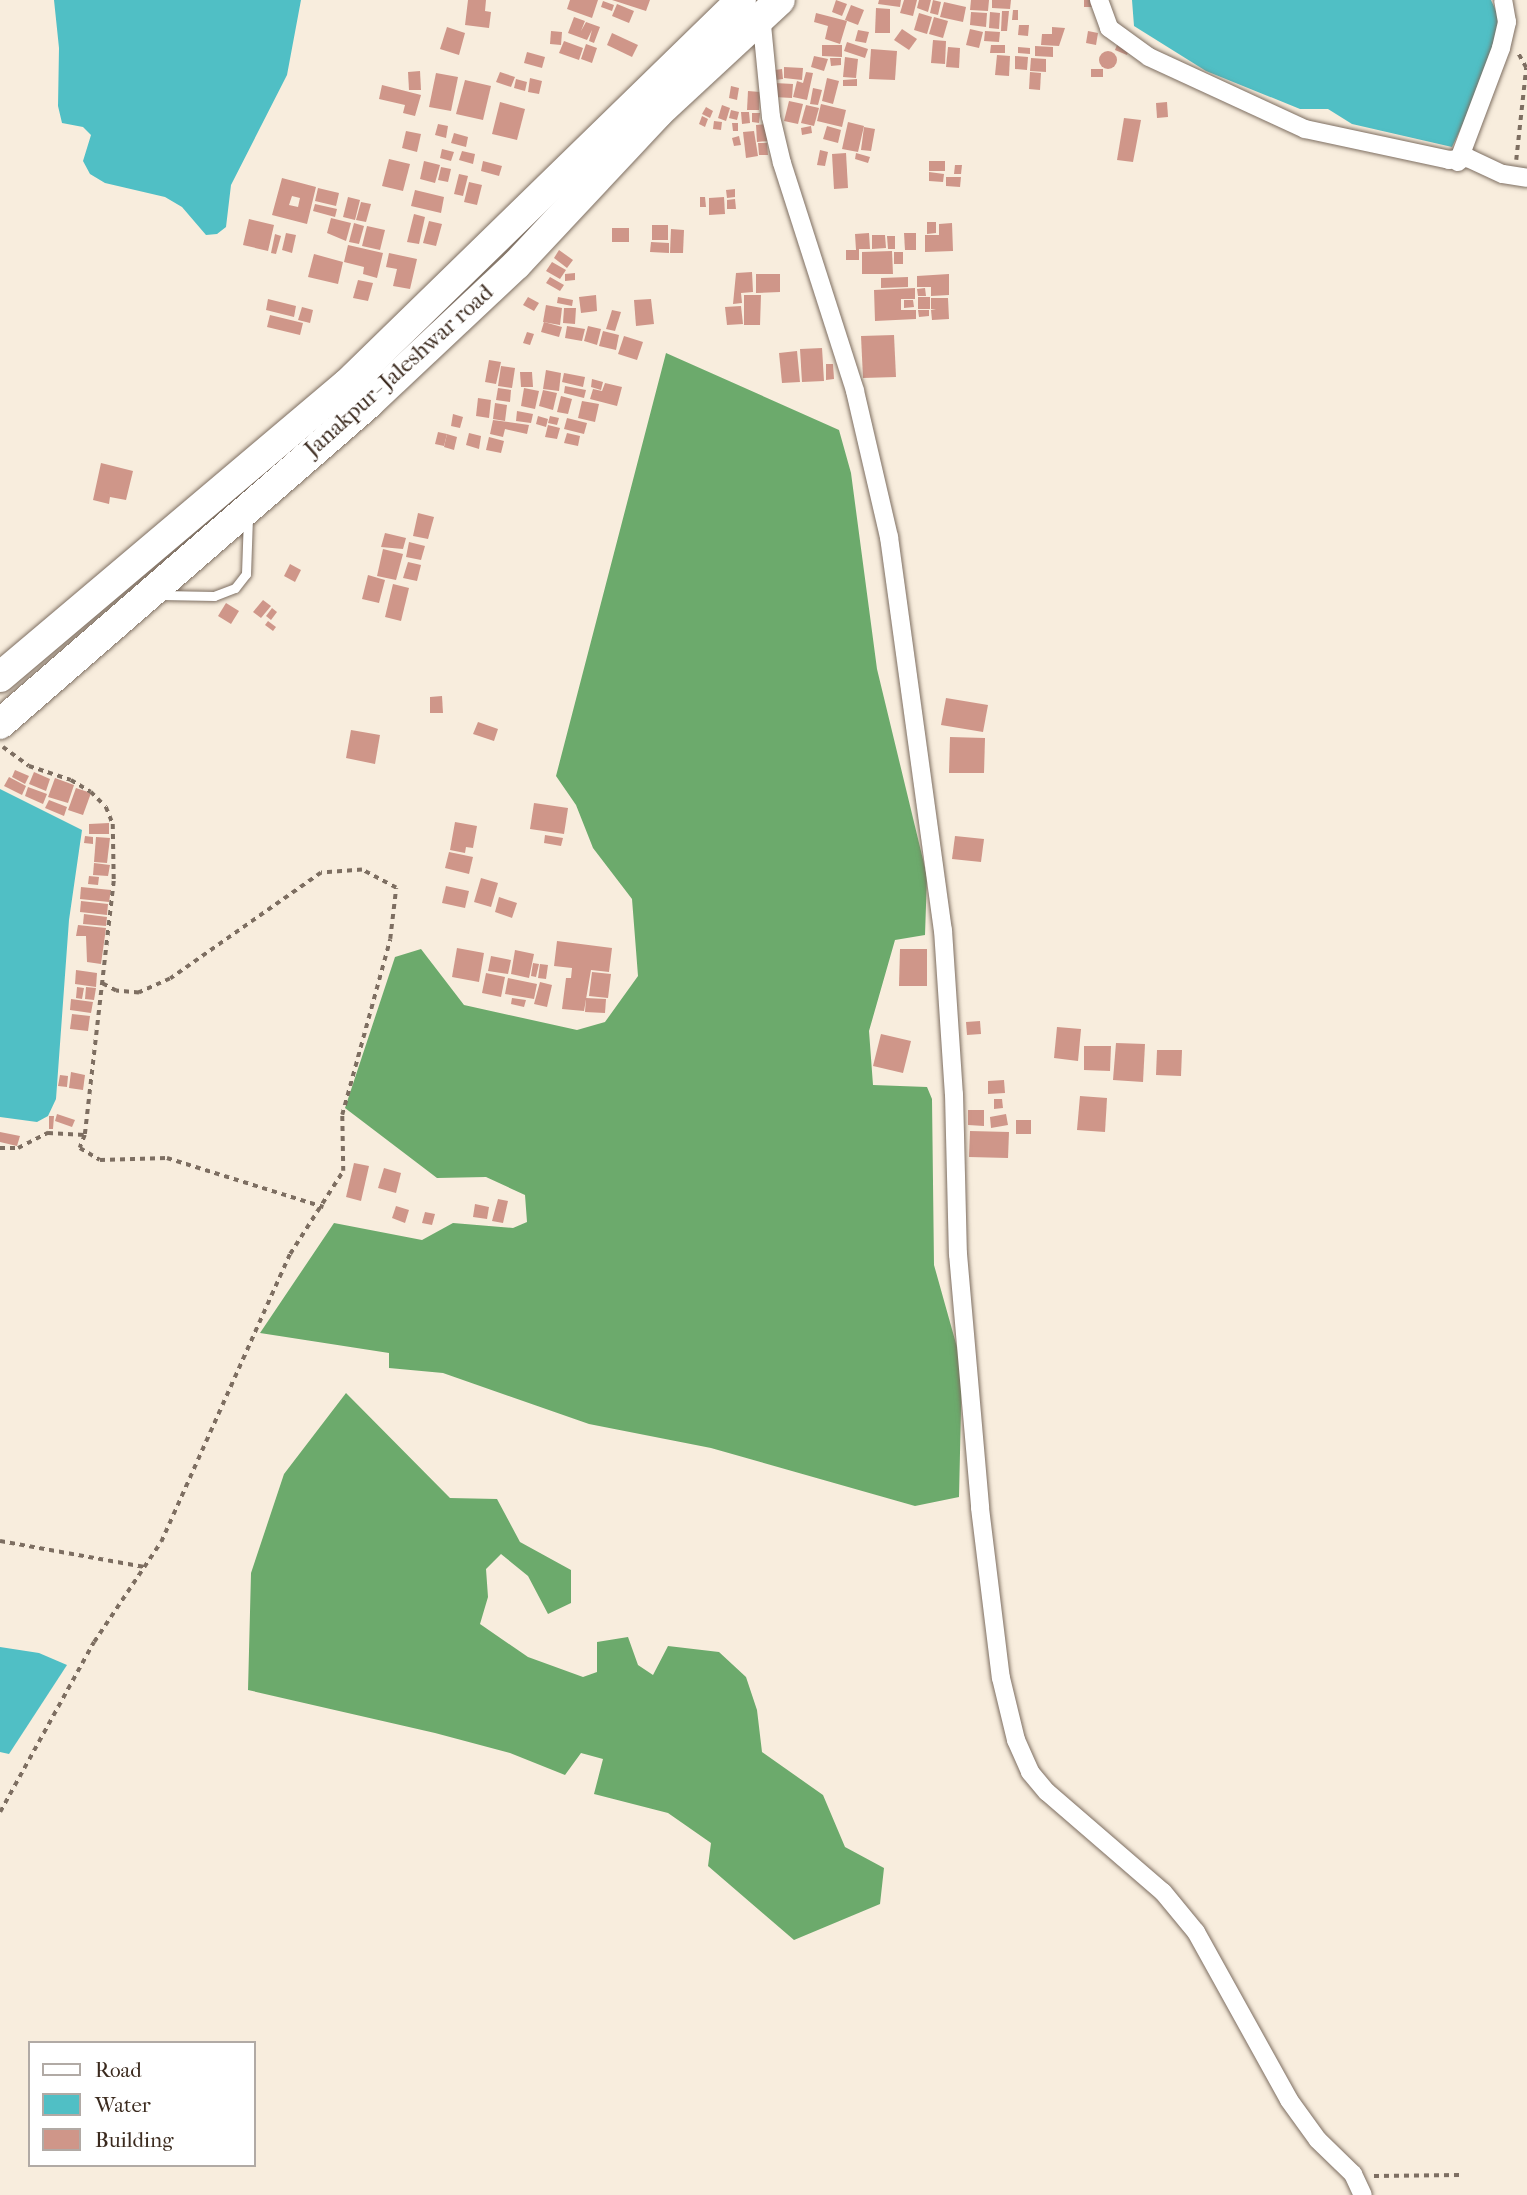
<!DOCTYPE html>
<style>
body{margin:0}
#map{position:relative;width:1527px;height:2195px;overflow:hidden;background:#f8eddd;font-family:"IM FELL French Canon",serif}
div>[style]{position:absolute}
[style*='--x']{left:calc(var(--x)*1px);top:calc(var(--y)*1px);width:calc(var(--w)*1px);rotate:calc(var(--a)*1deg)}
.forest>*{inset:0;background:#6caa6c}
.water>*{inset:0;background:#50bfc5}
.building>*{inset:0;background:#cf9689}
.round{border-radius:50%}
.path>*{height:3.5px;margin-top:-1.75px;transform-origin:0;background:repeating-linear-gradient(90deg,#7d6e61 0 5px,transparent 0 10px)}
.roads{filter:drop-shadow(0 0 2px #7d6e61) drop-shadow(0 0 2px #7d6e61)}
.lane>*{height:9px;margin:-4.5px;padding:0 4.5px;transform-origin:4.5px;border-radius:4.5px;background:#fff}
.street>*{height:18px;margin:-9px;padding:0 9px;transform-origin:9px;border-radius:9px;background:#fff}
.highway>*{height:30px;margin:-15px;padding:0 15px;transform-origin:15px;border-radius:15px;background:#fff}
span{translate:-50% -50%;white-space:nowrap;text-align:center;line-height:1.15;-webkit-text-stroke:6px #fff;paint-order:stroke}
.street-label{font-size:23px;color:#3b2a1e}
.legend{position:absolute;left:28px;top:2041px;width:228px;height:126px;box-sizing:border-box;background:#fff;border:2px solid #b1aaa5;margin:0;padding:9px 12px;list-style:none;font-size:21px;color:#3b2a1e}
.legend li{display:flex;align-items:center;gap:14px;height:35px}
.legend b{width:35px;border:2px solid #b1aaa5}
</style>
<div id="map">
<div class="forest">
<div style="clip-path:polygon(666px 353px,839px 430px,851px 473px,877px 669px,927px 876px,925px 935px,895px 940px,869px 1031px,873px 1085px,927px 1087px,932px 1099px,934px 1265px,962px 1365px,959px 1497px,915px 1506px,711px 1448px,589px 1424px,443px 1373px,389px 1368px,389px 1353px,260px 1333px,334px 1223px,422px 1240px,453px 1223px,513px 1228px,527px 1222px,525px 1195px,486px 1177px,437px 1178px,345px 1108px,395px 957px,421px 949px,464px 1005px,577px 1030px,605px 1022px,638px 976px,632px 899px,593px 848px,576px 805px,556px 776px)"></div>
<div style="clip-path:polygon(346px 1393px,450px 1498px,497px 1499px,520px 1542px,571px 1570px,571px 1603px,548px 1614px,528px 1576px,501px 1554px,486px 1569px,488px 1597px,480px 1624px,528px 1657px,583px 1677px,597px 1672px,597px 1642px,628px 1637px,638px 1665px,653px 1675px,668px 1646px,719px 1652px,746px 1677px,757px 1710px,762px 1752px,823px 1795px,845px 1847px,884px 1868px,880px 1904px,794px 1940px,708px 1866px,711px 1843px,668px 1813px,594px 1794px,603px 1759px,581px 1753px,565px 1775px,510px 1753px,435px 1733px,248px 1690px,251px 1573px,284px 1474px)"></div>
</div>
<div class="water">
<div style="clip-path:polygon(54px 0,301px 0,287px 75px,231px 185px,226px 227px,217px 234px,206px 235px,182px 207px,165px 197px,105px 183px,90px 174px,83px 161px,91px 135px,83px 127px,62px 123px,58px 106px,59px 48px)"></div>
<div style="clip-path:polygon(1132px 0,1491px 0,1501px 22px,1494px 58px,1452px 147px,1352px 124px,1328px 109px,1300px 109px,1206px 71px,1134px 26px)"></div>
<div style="clip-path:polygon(0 789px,82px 830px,69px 920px,56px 1099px,48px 1116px,37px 1122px,0 1117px)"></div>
<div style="clip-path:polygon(0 1647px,39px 1653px,67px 1665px,9px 1754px,0 1752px)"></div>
</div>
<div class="building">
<div style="clip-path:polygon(468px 0,486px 0,485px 11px,491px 12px,489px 28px,465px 25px)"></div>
<div style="clip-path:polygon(570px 0,598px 0,592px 18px,567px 9px)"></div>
<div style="clip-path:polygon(612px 0,650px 0,646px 11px)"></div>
<div style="clip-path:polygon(836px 0,847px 4px,842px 16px,832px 12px)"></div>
<div style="clip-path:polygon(879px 0,901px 0,900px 7px,878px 4px)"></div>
<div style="clip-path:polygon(904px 0,917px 0,913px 16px,900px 13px)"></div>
<div style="clip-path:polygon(919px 0,931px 0,928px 12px,917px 8px)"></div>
<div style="clip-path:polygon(933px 0,941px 2px,938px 15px,930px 13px)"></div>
<div style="clip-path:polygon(971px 0,989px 0,988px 11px,970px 10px)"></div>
<div style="clip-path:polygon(992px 0,1011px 0,1010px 9px,992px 8px)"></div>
<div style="clip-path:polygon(1084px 0,1098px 0,1098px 7px,1084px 7px)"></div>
<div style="clip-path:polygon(603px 1px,614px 5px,612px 11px,601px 7px)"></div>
<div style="clip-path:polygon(944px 2px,966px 7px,963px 22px,940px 17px)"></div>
<div style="clip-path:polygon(617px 4px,634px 11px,629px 23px,612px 16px)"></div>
<div style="clip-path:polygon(851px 5px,864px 10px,858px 25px,845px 20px)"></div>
<div style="clip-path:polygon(876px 8px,890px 9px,890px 33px,875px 33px)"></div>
<div style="clip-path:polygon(1013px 10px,1018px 10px,1018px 20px,1012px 20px)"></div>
<div style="clip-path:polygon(1002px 11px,1009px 11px,1007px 31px,1001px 31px)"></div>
<div style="clip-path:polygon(971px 12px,987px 13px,986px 27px,970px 25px)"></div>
<div style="clip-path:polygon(990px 12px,1000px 13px,999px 29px,989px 28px)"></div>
<div style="clip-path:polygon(816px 13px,847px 21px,840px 44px,825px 39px,828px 26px,814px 22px)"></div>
<div style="clip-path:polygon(919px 13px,932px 17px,927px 34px,914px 30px)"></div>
<div style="clip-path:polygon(574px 17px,585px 21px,581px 31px,586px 22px,600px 27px,594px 43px,589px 41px,592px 30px,587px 40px,568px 33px)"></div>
<div style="clip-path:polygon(934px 17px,948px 21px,943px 38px,929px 34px)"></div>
<div style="clip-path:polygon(1019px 25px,1029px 25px,1028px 36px,1018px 35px)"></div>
<div style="clip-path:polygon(447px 27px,465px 33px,459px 55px,440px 49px)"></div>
<div style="clip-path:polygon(1052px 27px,1065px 28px,1059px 46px,1041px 45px,1042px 34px,1052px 34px)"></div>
<div style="clip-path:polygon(902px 29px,917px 39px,909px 50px,894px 40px)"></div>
<div style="clip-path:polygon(970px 29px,983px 32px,979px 48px,966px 45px)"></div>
<div style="clip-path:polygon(858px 30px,869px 32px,866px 43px,855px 41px)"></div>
<div style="clip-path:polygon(551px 31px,562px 32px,561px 45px,550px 44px)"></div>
<div style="clip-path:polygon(985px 31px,1000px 32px,999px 42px,984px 41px)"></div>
<div style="clip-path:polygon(1088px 31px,1098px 33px,1096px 45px,1086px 43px)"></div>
<div style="clip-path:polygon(612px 33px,638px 45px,632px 57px,607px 45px)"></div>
<div style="clip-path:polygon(933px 40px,946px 41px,945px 64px,931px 63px)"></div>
<div style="clip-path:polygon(1119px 40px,1131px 45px,1127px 55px,1115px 50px)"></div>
<div style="clip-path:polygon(564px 41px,583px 48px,579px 60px,559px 53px)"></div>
<div style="clip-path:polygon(847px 42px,868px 49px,865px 58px,844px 51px)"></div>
<div style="clip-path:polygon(586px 44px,597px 48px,592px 63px,581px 59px)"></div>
<div style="clip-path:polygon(822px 45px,842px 45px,842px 57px,822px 56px)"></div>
<div style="clip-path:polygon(991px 45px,1005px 45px,1005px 53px,990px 53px)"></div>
<div style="clip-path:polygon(1035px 46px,1053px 47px,1053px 57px,1035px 56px)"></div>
<div style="clip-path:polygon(948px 47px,960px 48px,959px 68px,946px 67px)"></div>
<div style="clip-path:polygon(1018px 47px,1030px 48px,1030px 54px,1018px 53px)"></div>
<div style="clip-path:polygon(871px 49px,897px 51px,895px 80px,869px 79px)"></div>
<div class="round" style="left:1099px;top:51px;width:18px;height:18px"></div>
<div style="clip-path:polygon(527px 52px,545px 57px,542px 68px,524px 63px)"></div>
<div style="clip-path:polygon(997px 55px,1010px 56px,1009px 76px,995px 75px)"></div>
<div style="clip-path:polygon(814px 56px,828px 59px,824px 71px,811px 67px)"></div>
<div style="clip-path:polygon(1015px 56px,1028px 57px,1027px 70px,1015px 69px)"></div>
<div style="clip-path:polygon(845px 57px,858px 59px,856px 78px,843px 77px)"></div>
<div style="clip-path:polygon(830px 58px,841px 58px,841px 65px,831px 66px)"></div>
<div style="clip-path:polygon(1031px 58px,1046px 59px,1046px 72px,1030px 71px)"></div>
<div style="clip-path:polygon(784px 67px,803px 68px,802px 80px,784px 78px)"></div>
<div style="clip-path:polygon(782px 69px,783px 79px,775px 80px,775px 70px)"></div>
<div style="clip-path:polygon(1091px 69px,1103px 69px,1103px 77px,1091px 77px)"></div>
<div style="clip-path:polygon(420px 71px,421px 90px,409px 90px,408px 72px)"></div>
<div style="clip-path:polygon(500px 72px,515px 77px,511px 87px,496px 82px)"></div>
<div style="clip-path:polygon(806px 72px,813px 73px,807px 100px,793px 97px,797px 81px,803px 83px)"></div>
<div style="clip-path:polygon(1030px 72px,1041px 73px,1040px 90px,1029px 89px)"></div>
<div style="clip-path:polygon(436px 73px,458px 77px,451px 111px,429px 107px)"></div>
<div style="clip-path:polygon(530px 78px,542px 81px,539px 94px,528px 92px)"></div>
<div style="clip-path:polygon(827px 78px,839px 81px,833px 104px,822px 101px)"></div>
<div style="clip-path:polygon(516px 79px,527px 82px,525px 91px,514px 88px)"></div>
<div style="clip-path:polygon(857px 79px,857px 86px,843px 86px,843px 80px)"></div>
<div style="clip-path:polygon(465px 80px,491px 86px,483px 120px,456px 114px)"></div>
<div style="clip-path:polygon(775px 83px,793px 84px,792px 98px,774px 97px)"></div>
<div style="clip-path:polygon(382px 85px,421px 95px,415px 116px,403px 113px,405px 105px,379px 99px)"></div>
<div style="clip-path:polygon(731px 86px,739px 88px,737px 100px,729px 98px)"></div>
<div style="clip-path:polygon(813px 88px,822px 90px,818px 105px,810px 104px)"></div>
<div style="clip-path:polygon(748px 91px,760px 92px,759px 110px,747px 110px)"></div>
<div style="clip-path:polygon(789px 101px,803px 104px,798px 124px,784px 121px)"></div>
<div style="clip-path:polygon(500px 102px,525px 109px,517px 140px,492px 134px)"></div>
<div style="clip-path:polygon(1167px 102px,1168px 117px,1157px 118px,1156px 103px)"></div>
<div style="clip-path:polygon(821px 104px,846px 110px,842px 127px,817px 121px)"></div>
<div style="clip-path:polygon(722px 105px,730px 108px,726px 121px,718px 118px)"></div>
<div style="clip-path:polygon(806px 105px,819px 108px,814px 126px,801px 123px)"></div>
<div style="clip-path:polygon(706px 107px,713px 111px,710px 118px,702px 114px)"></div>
<div style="clip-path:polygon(731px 110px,739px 112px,737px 120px,729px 118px)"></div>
<div style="clip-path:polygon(741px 112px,749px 112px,750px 123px,742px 124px)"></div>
<div style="clip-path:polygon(752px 113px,760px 113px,759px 123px,752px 122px)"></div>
<div style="clip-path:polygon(702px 116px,708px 119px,705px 127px,699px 124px)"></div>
<div style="clip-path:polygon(1124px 118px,1141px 120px,1133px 162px,1117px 160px)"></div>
<div style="clip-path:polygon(714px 121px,722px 122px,721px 130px,713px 129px)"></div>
<div style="clip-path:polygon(848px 122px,864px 126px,858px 152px,842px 149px)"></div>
<div style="clip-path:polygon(732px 123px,738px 123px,738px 131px,733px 131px)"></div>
<div style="clip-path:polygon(438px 124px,448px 126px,446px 138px,435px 135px)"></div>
<div style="clip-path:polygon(767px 124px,768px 141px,757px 142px,756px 125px)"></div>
<div style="clip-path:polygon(811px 126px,812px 133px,802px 135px,801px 128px)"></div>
<div style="clip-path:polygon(827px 126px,841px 130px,838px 143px,823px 139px)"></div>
<div style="clip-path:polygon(864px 127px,875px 129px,871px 151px,861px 150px)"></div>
<div style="clip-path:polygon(406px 131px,421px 134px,417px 152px,402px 148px)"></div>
<div style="clip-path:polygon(754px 131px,758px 156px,746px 158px,743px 132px)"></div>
<div style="clip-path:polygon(454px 133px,468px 137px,466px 147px,451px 143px)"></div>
<div style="clip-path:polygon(739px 136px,741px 145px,734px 146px,732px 138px)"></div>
<div style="clip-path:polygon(758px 143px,767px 143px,768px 155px,759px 155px)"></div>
<div style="clip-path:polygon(442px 149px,454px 152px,451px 161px,440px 158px)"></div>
<div style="clip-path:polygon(820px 150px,828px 152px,825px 166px,817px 165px)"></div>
<div style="clip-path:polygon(462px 151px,475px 154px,473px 164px,459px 160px)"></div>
<div style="clip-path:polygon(846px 153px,848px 188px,834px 189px,832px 154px)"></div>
<div style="clip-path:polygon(856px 153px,870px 157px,868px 163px,855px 159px)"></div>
<div style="clip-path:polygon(389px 159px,410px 164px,403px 191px,382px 186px)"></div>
<div style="clip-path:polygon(424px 161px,440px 165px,435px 183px,420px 179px)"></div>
<div style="clip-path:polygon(483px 161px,502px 166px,499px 176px,481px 171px)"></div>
<div style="clip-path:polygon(929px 161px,945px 161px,945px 171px,929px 171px)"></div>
<div style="clip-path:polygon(955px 165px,962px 165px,961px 174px,954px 174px)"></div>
<div style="clip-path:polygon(441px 167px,451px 169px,448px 182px,438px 180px)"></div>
<div style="clip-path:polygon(929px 172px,944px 174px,943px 182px,929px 181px)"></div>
<div style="clip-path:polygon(459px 174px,468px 176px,463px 196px,454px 194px)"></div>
<div style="clip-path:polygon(946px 177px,961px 177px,960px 187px,946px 186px)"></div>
<div style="clip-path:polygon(evenodd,282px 178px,316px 187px,307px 224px,272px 215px,282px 178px,292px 196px,300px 198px,298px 207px,289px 205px,292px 196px)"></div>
<div style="clip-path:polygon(469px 182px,482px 185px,477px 205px,464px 202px)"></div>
<div style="clip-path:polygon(318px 188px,339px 193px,336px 206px,315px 201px)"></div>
<div style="clip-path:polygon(735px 189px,735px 197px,727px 198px,726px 190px)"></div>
<div style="clip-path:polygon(415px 190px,444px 197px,441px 213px,411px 206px)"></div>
<div style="clip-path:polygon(348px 197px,360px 200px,355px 220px,343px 217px)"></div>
<div style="clip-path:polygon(700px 197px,705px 197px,706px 207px,700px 207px)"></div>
<div style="clip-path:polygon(724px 197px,725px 214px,709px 215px,709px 198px)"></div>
<div style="clip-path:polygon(735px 199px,736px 209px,727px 209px,727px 200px)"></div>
<div style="clip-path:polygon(361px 202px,371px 204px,366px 222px,356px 220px)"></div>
<div style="clip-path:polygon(315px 204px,337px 209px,335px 217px,313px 211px)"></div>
<div style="clip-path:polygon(414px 214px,425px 217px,419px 244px,407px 242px)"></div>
<div style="clip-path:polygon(331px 218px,351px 223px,346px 241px,327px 233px)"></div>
<div style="clip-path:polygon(249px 219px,274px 225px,268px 251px,243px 245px)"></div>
<div style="clip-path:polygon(429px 221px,442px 224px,436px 246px,423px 243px)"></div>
<div style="clip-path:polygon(927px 222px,936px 222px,936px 233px,927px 234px)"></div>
<div style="clip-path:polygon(354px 223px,364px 226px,359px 244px,349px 242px)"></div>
<div style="clip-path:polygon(952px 223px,953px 251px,925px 252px,925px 235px,939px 235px,939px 224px)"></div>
<div style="clip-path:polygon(652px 225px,668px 225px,668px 240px,652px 240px)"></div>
<div style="clip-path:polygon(367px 226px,385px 230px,380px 250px,362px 246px)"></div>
<div style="clip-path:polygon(612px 228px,629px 228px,629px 242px,612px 242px)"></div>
<div style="clip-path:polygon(671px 229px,684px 230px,683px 253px,670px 253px)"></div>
<div style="clip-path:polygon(286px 233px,296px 235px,292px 253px,282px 250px)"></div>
<div style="clip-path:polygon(869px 233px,870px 249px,859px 249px,859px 260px,846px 260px,846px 250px,856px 250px,855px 234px)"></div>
<div style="clip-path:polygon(904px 233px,916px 233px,916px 250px,905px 250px)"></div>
<div style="clip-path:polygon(275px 234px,281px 236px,276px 254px,271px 253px)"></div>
<div style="clip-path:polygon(872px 235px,885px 235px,886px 248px,872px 249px)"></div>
<div style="clip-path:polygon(887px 236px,895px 236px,895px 249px,888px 249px)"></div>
<div style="clip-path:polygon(651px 242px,669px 243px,669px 253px,650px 252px)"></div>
<div style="clip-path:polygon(348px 245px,383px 253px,377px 278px,363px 274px,364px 267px,344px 262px)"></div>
<div style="clip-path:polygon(559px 250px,573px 260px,567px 268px,554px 258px)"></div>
<div style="clip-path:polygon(892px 251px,893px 274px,862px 274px,862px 252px)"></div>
<div style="clip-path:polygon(894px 252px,903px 252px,903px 264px,894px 264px)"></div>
<div style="clip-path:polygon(389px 253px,417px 259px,410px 289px,393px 286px,397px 269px,386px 267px)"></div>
<div style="clip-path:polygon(314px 254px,343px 262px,338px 284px,308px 277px)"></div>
<div style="clip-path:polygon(552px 262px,566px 270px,560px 279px,546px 271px)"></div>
<div style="clip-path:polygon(752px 272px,753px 292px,741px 293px,742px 303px,733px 304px,736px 273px)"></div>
<div style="clip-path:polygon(575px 273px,575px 280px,565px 281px,565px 274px)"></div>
<div style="clip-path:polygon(756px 274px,780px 274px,780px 292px,756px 293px)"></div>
<div style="clip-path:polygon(949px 274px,949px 295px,931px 296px,931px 287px,917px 287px,917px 276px)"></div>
<div style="clip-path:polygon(550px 277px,564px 285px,560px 291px,546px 283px)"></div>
<div style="clip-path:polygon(908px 277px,908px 287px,881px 288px,881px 278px)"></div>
<div style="clip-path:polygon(358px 280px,373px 283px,368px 301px,353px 298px)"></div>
<div style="clip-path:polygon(915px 288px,915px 299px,901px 299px,901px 310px,916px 310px,916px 319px,875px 321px,874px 290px)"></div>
<div style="clip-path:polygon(925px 288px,926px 296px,918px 296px,917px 289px)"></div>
<div style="clip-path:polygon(596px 295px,597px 311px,581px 313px,579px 297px)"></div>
<div style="clip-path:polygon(744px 295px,761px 295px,760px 325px,744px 325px)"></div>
<div style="clip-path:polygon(528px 297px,539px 303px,534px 311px,523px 305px)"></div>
<div style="clip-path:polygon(558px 297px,573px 300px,572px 306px,557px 303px)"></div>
<div style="clip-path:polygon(918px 297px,930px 297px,930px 309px,918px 309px)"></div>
<div style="clip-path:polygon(931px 298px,948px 298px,949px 319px,932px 320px,931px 310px,936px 309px,931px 309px)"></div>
<div style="clip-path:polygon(268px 299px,296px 306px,294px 317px,266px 310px)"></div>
<div style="clip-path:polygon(651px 299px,654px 324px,636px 326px,634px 300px)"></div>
<div style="clip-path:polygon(904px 300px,913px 300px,914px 307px,904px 308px)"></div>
<div style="clip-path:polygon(546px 305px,562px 308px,560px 325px,543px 322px)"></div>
<div style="clip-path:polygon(741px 306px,743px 324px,727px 325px,725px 307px)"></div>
<div style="clip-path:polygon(302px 307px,313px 310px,310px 323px,298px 320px)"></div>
<div style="clip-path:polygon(564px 308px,576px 308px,575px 324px,563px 323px)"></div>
<div style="clip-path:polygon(612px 310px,621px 312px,615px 331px,606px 329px)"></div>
<div style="clip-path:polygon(918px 310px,929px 310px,929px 316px,919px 317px)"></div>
<div style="clip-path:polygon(270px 315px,303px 323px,300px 335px,267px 327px)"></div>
<div style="clip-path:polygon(544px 322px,562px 327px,559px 337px,541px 332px)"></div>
<div style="clip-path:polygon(567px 326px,585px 329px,582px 341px,565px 338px)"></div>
<div style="clip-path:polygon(588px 326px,601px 329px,597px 345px,584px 341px)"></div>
<div style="clip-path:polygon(603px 331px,619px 335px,616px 350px,599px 346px)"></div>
<div style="clip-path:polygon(527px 332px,534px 334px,530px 345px,523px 343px)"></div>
<div style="clip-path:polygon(894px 335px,896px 377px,863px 378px,861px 336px)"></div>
<div style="clip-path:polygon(624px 336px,643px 342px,637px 360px,618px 354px)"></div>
<div style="clip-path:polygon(822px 348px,824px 381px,802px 382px,800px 349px)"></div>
<div style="clip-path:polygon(797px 351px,800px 382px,782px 383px,779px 353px)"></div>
<div style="clip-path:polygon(489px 360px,501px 362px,496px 384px,485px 382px)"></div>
<div style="clip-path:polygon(826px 364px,833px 364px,834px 379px,826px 380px)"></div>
<div style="clip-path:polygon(501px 366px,515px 368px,512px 388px,498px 386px)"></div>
<div style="clip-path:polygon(546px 370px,561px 373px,559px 391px,543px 389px)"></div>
<div style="clip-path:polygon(520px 372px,532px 372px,533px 387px,521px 387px)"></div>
<div style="clip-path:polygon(564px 373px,585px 377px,583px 387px,562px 382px)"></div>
<div style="clip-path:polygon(592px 379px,603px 382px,601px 390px,591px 387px)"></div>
<div style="clip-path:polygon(605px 383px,622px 387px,617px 406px,590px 399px,593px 389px,602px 391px)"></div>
<div style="clip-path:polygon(565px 386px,586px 390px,584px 398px,564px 393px)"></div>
<div style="clip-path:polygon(498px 388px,511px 390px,510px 402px,496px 400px)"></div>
<div style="clip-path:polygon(524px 388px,539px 391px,535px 409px,521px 406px)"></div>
<div style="clip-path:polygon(543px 390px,557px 393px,553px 410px,539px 406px)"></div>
<div style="clip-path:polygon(561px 396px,572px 399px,568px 414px,557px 412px)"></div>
<div style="clip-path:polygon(478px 398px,491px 400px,489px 418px,476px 416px)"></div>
<div style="clip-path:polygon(582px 401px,599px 404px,595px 422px,578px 418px)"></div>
<div style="clip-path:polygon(495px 403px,507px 405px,505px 421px,493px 419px)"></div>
<div style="clip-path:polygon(517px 411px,533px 414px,531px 423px,516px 421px)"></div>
<div style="clip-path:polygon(453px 414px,463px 417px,460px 428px,451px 426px)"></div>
<div style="clip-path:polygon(538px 416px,548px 419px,546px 427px,536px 424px)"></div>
<div style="clip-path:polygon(550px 416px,559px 418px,557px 425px,548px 423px)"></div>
<div style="clip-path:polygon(567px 418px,587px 423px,584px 434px,564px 429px)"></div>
<div style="clip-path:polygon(493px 420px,529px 425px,527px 434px,505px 429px,503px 437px,490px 434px)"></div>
<div style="clip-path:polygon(548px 425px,560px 428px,557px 439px,545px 437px)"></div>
<div style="clip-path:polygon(438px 432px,447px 434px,444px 446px,435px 444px)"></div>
<div style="clip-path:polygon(469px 433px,481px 436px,479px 449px,466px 445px)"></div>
<div style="clip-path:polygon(567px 433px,580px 436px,578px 446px,564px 443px)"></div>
<div style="clip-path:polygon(447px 434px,457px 437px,454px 450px,444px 447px)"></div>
<div style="clip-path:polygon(489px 437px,504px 441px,501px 453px,486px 450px)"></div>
<div style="clip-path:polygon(101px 463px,133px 471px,126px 500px,110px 497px,109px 504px,93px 500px)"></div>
<div style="clip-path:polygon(418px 513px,434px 517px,428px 539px,413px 536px)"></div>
<div style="clip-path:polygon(385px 533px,406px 538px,403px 549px,381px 547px)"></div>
<div style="clip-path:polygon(409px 542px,425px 546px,421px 560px,406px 557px)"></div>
<div style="clip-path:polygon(383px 549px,403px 554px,396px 580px,377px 576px)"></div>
<div style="clip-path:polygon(408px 562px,421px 565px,417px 581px,403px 578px)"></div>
<div style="clip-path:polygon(290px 564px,301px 570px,295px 582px,284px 576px)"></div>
<div style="clip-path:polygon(368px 575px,385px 580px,379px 603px,362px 599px)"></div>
<div style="clip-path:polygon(393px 584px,409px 588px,401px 621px,385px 617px)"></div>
<div style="clip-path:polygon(263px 600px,271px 606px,261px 618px,253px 612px)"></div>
<div style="clip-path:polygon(226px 603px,239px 611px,231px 624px,218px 616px)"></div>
<div style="clip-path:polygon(272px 608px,277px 612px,271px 620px,266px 616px)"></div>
<div style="clip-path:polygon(268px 621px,276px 627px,273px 631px,265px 625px)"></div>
<div style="clip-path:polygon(442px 696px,443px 713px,430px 713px,430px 697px)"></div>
<div style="clip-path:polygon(946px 698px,988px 705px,983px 732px,941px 725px)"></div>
<div style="clip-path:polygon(478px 722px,498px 729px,494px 741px,473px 734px)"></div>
<div style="clip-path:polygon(351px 730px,380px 735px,375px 764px,346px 758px)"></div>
<div style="clip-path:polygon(950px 737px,985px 738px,984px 773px,949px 773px)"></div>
<div style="clip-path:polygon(15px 770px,29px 776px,25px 784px,12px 777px)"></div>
<div style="clip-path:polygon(34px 772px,50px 779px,46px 791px,29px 784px)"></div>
<div style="clip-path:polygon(9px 777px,26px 786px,22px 795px,4px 786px)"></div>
<div style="clip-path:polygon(55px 778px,74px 785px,68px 803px,48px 797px)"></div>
<div style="clip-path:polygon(28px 787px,47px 794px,43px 804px,25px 796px)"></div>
<div style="clip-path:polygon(76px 788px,91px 793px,83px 815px,68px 810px)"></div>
<div style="clip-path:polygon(49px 800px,67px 807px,64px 816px,45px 808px)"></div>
<div style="clip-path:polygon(534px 803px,568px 808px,564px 834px,530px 829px)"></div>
<div style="clip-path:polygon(455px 822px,477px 826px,473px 848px,466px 847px,465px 853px,450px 850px)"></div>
<div style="clip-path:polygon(109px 823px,109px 834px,89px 834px,89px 824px)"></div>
<div style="clip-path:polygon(545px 835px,563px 838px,561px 846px,544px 843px)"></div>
<div style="clip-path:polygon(85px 836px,93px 837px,93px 844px,84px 843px)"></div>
<div style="clip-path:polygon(955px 836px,984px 839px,981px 862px,952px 859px)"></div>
<div style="clip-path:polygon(96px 837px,110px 838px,107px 863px,94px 862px)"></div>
<div style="clip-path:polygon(449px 852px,473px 857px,469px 874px,445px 868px)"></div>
<div style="clip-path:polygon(94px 863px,110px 865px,108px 876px,93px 875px)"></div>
<div style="clip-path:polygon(89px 876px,99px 877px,98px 885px,88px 884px)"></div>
<div style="clip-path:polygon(481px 878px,498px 883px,491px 907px,474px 902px)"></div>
<div style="clip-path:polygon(446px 886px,469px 891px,465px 908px,442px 903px)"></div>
<div style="clip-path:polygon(81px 887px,111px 890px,109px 902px,80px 899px)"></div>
<div style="clip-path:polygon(499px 897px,517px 903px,512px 918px,495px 912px)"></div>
<div style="clip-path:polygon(81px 901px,108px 904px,107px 915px,80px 912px)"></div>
<div style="clip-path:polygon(84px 914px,107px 917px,106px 926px,83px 924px)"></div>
<div style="clip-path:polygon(78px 925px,106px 928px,101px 964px,87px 962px,86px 936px,76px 936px)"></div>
<div style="clip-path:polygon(557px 941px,612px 948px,609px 972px,591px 970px,584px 1011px,562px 1009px,566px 978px,571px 978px,572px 968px,554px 966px)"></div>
<div style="clip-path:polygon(457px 948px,484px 953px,479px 982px,452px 977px)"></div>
<div style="clip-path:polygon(900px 949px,927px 949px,927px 986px,899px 986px)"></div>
<div style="clip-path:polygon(515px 950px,534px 954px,529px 978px,511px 974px)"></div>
<div style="clip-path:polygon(491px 956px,511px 960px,508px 974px,488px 971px)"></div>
<div style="clip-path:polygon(533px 963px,539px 964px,536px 977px,531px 976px)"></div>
<div style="clip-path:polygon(540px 964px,548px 965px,546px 979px,538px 978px)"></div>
<div style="clip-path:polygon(76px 970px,97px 973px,96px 987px,75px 984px)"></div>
<div style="clip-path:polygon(592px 972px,611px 974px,608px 998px,589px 996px)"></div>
<div style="clip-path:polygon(486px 973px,505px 977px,501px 997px,482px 993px)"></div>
<div style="clip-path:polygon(508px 978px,537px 984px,534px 999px,505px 994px)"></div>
<div style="clip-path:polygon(540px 982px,552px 985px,547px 1007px,534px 1004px)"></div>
<div style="clip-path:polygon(77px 987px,84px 988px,82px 999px,76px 998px)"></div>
<div style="clip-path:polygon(86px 987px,96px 988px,94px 1000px,85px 999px)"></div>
<div style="clip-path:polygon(512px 998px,526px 1000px,524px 1007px,511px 1004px)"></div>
<div style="clip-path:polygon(586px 998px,606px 999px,605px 1013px,585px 1012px)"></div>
<div style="clip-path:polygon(71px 999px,93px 1002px,91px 1013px,70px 1010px)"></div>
<div style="clip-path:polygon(72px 1014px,90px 1016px,88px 1031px,70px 1029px)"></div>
<div style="clip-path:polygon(980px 1021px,981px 1034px,967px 1035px,966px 1022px)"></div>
<div style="clip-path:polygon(1057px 1027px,1081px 1029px,1078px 1061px,1054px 1058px)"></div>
<div style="clip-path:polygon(881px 1034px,911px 1041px,903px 1073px,873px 1066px)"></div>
<div style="clip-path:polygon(1116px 1043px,1145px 1044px,1143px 1082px,1113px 1080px)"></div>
<div style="clip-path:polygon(1084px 1046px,1111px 1046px,1110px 1071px,1084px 1070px)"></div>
<div style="clip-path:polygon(1157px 1050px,1182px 1050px,1181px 1076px,1156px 1075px)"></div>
<div style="clip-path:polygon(71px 1072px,85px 1075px,83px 1090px,69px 1088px)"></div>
<div style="clip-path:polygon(60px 1075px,68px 1076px,67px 1087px,58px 1086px)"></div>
<div style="clip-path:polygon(1004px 1080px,1005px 1093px,988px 1094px,988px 1081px)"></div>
<div style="clip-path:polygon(1080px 1096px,1107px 1098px,1105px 1132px,1077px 1130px)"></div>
<div style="clip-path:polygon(994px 1099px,1002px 1099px,1003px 1108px,994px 1109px)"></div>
<div style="clip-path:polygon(968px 1110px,984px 1110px,984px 1126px,968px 1125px)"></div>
<div style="clip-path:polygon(57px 1114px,75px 1120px,72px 1127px,55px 1121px)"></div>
<div style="clip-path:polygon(1006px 1114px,1008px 1125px,991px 1128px,990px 1117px)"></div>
<div style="clip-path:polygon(49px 1116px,54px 1116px,53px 1129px,49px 1129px)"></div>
<div style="clip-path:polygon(1016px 1120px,1031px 1120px,1031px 1134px,1016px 1134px)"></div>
<div style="clip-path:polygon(970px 1131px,1009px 1132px,1008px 1158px,969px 1157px)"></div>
<div style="clip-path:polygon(0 1132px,20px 1136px,17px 1146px,0 1142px)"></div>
<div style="clip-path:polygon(354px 1163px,369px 1166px,361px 1201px,346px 1197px)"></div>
<div style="clip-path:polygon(384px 1168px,401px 1173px,396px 1193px,378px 1188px)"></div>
<div style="clip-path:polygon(498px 1199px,508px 1201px,503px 1223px,492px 1221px)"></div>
<div style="clip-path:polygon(475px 1204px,489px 1207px,487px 1219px,473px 1217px)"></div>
<div style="clip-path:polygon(396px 1206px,409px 1210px,405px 1223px,392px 1218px)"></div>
<div style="clip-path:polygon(425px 1212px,435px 1214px,432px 1225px,422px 1223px)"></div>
</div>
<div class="path">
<div style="--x:1516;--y:160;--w:93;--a:-83.8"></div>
<div style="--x:1526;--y:68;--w:18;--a:-119"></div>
<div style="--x:3;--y:747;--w:32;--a:36"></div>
<div style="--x:29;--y:766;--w:44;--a:18.4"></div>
<div style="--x:71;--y:780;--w:23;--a:31"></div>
<div style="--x:91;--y:792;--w:21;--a:45"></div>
<div style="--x:106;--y:807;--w:18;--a:68"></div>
<div style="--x:113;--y:824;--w:57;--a:89"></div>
<div style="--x:114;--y:881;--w:256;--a:96.5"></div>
<div style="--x:0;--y:1148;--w:18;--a:0"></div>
<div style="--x:18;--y:1148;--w:34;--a:-27"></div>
<div style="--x:48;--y:1133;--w:37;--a:3"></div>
<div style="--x:85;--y:1135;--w:14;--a:111"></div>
<div style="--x:80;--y:1148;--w:23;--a:31"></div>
<div style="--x:100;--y:1160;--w:67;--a:-1.7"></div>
<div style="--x:167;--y:1158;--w:164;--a:17.4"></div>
<div style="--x:0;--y:1541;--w:147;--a:10.2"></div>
<div style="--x:0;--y:1812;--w:194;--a:-61.1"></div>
<div style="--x:94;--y:1642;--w:120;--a:-56.2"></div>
<div style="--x:161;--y:1542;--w:316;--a:-65.9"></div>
<div style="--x:290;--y:1254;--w:98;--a:-57.4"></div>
<div style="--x:343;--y:1171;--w:56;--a:-91"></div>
<div style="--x:342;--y:1115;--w:182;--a:-74.7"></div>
<div style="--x:390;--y:939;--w:51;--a:-83.3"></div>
<div style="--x:396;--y:888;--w:38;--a:-152"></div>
<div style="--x:362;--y:870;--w:41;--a:175.8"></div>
<div style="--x:321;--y:873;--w:184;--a:144.9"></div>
<div style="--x:170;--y:979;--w:34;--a:156"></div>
<div style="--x:139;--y:993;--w:23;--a:-175"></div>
<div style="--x:116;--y:991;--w:15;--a:-152"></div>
<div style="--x:1374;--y:2176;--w:85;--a:-0.7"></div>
</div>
<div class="roads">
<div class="lane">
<div style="--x:162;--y:595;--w:52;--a:1.1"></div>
<div style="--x:214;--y:596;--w:22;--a:-21"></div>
<div style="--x:235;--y:588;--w:18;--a:-52"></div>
<div style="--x:246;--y:574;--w:57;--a:-88"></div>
</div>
<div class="street">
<div style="--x:1099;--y:0;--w:30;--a:70"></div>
<div style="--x:1109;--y:28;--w:49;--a:35.9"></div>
<div style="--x:1149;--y:57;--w:172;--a:24.8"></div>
<div style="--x:1305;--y:129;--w:147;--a:12.1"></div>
<div style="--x:1449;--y:160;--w:19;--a:-6"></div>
<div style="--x:1468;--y:158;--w:38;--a:25"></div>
<div style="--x:1503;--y:174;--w:24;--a:9"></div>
<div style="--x:761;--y:15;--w:102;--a:84.4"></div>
<div style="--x:771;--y:117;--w:47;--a:76.6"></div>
<div style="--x:782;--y:163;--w:239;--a:72.2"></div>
<div style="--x:855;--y:391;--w:150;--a:76.9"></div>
<div style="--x:889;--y:537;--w:397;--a:82.2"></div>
<div style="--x:943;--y:930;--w:164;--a:86.2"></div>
<div style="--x:954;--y:1094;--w:160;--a:88.6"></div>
<div style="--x:958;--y:1254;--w:255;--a:85"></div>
<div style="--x:980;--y:1508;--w:171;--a:83"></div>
<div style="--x:1001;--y:1678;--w:64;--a:76.4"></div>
<div style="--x:1016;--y:1740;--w:35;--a:66"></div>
<div style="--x:1030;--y:1772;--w:26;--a:50"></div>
<div style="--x:1047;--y:1792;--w:153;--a:40.8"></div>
<div style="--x:1163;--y:1892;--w:52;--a:50.5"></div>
<div style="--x:1196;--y:1932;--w:192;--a:61"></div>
<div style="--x:1289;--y:2100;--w:49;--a:54.1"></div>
<div style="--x:1318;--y:2140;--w:49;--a:44.2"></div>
<div style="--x:1353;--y:2174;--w:23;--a:65"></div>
<div style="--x:1458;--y:162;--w:122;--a:-69.3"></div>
<div style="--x:1501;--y:48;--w:27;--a:-77"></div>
<div style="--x:1507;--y:22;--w:22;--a:-100"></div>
</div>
<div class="highway">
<div style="--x:0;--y:677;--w:454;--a:-40.2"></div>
<div style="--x:347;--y:384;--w:550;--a:-44.26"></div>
<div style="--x:0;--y:724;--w:490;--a:-41"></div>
<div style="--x:370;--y:402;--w:200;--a:-43.2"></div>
<div style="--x:516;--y:265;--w:208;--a:-46.9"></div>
<div style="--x:658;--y:113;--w:166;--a:-42.8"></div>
</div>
</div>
<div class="street-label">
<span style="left:399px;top:371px;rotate:-42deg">Janakpur- Jaleshwar road</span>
</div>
<ul class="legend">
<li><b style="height:9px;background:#fff"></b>Road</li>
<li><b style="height:19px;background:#50bfc5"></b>Water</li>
<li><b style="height:19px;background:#cf9689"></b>Building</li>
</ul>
</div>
